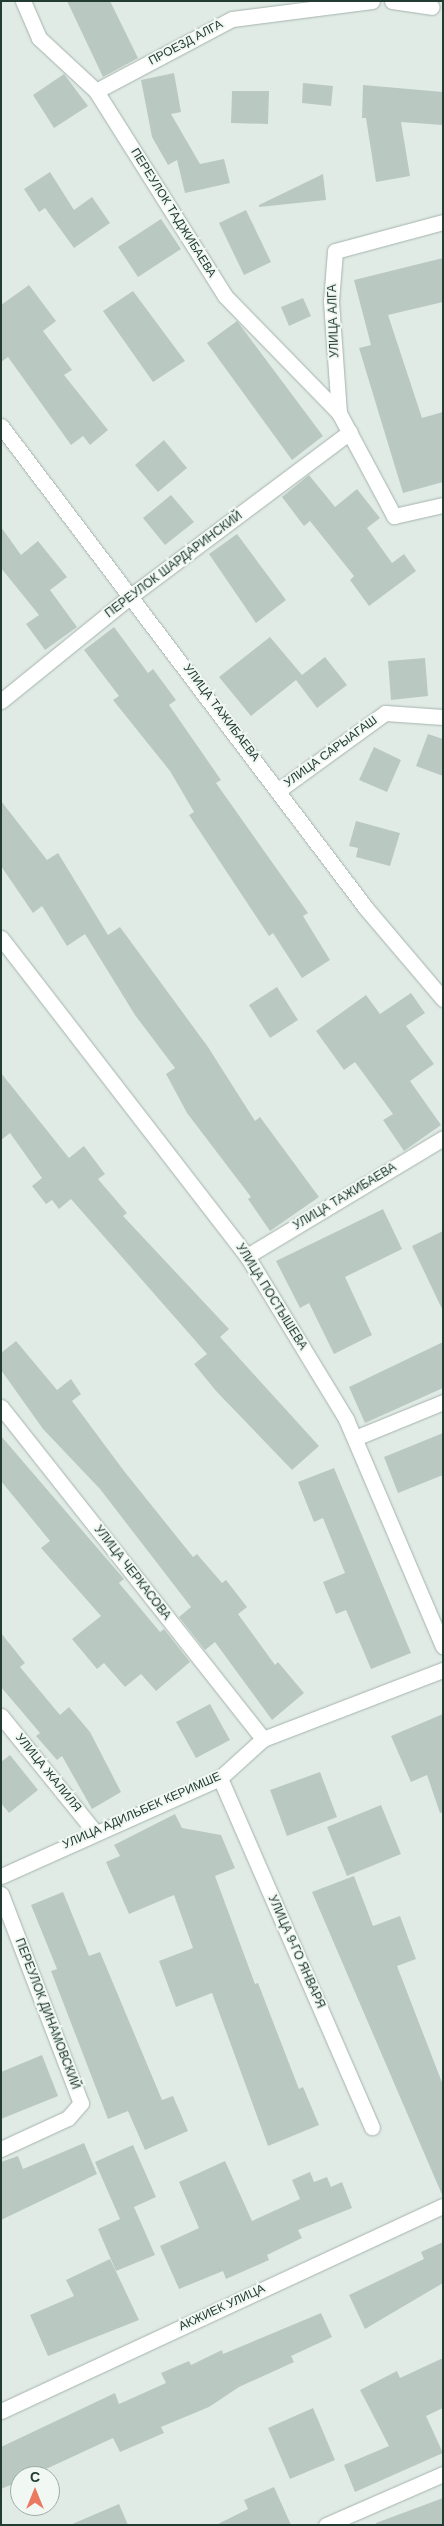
<!DOCTYPE html>
<meta charset="utf-8">
<style>
body{margin:0}
#map{position:relative;width:444px;height:2526px;overflow:hidden;background:#e1ebe6;font-family:Arial,sans-serif}
div>[style]{position:absolute}
[style*='--x']{left:calc(var(--x)*1px);top:calc(var(--y)*1px);width:calc(var(--w)*1px);rotate:calc(var(--a)*1deg)}
.building>*{inset:0;background:#bac8c2}
.roads{filter:drop-shadow(0 0 1px #a4b3ad) drop-shadow(0 0 1px #a4b3ad)}
.minor>*{height:15px;margin:-7.5px;padding:0 7.5px;transform-origin:7.5px;border-radius:7.5px;background:#fff}
.tertiary>*{height:15px;margin:-7.5px;padding:0 7.5px;transform-origin:7.5px;border-radius:7.5px;background:#fff}
span{translate:-50% -50%;white-space:nowrap;text-align:center;line-height:1.15;-webkit-text-stroke:4px #f1f8f4;paint-order:stroke}
.street-label{font-size:12px;color:#223b33}
.frame{position:absolute;inset:0;border:2px solid #223b33;pointer-events:none}
.north{position:absolute;left:10px;top:2466px;width:50px;height:50px;box-sizing:border-box;background:#f1f8f4;border:1px solid #9eaca7;border-radius:50%;rotate:0deg;font-size:14px;font-weight:700;line-height:20px;text-align:center;color:#223b33}
.north::after{content:'';display:block;margin:auto;width:18px;height:22px;background:#ea7960;clip-path:polygon(50% 0,100% 100%,50% 72%,0 100%)}
</style>
<div id="map">
<div class="building">
<div style="clip-path:polygon(67px 1px,110px 1px,138px 58px,103px 77px)"></div>
<div style="clip-path:polygon(174px 73px,181px 112px,171px 114px,200px 164px,224px 159px,230px 183px,185px 193px,177px 160px,168px 165px,152px 137px,141px 80px)"></div>
<div style="clip-path:polygon(64px 74px,88px 106px,54px 128px,33px 95px)"></div>
<div style="clip-path:polygon(303px 83px,333px 86px,331px 106px,302px 103px)"></div>
<div style="clip-path:polygon(363px 85px,443px 92px,443px 125px,401px 122px,410px 176px,376px 182px,366px 118px,362px 118px)"></div>
<div style="clip-path:polygon(232px 91px,269px 91px,268px 124px,231px 123px)"></div>
<div style="clip-path:polygon(50px 172px,74px 210px,92px 197px,110px 223px,74px 248px,45px 208px,39px 212px,24px 189px)"></div>
<div style="clip-path:polygon(323px 174px,326px 200px,259px 207px,259px 205px)"></div>
<div style="clip-path:polygon(246px 210px,271px 262px,244px 275px,219px 223px)"></div>
<div style="clip-path:polygon(161px 219px,181px 249px,138px 277px,118px 247px)"></div>
<div style="clip-path:polygon(443px 258px,443px 302px,388px 315px,422px 418px,443px 412px,443px 482px,403px 493px,359px 348px,371px 345px,354px 280px)"></div>
<div style="clip-path:polygon(29px 285px,56px 321px,43px 331px,72px 370px,64px 375px,108px 430px,90px 445px,83px 436px,71px 445px,8px 357px,1px 362px,1px 305px)"></div>
<div style="clip-path:polygon(133px 291px,185px 361px,153px 382px,103px 311px)"></div>
<div style="clip-path:polygon(303px 298px,311px 316px,289px 326px,281px 307px)"></div>
<div style="clip-path:polygon(237px 321px,323px 436px,292px 460px,207px 343px)"></div>
<div style="clip-path:polygon(164px 440px,187px 468px,158px 492px,135px 465px)"></div>
<div style="clip-path:polygon(309px 475px,335px 507px,357px 489px,380px 518px,367px 528px,392px 563px,404px 554px,416px 571px,369px 606px,350px 580px,354px 576px,310px 521px,304px 526px,282px 497px)"></div>
<div style="clip-path:polygon(171px 495px,194px 522px,165px 545px,143px 518px)"></div>
<div style="clip-path:polygon(1px 527px,21px 555px,38px 541px,67px 577px,50px 590px,77px 627px,45px 650px,26px 624px,39px 615px,1px 568px)"></div>
<div style="clip-path:polygon(237px 534px,286px 600px,256px 623px,209px 554px)"></div>
<div style="clip-path:polygon(114px 627px,148px 673px,153px 669px,176px 700px,169px 705px,221px 780px,216px 783px,308px 913px,303px 916px,330px 960px,302px 978px,273px 933px,269px 936px,189px 815px,194px 812px,170px 771px,113px 700px,119px 696px,84px 650px)"></div>
<div style="clip-path:polygon(270px 637px,302px 675px,325px 657px,347px 685px,317px 708px,296px 680px,251px 716px,219px 677px)"></div>
<div style="clip-path:polygon(425px 658px,428px 696px,391px 700px,388px 661px)"></div>
<div style="clip-path:polygon(428px 734px,443px 739px,443px 776px,416px 766px)"></div>
<div style="clip-path:polygon(374px 747px,401px 760px,387px 792px,359px 780px)"></div>
<div style="clip-path:polygon(1px 801px,47px 860px,58px 853px,108px 935px,120px 927px,208px 1047px,255px 1121px,260px 1117px,319px 1197px,270px 1231px,248px 1199px,251px 1197px,187px 1113px,166px 1074px,175px 1068px,135px 1015px,85px 934px,67px 946px,42px 906px,33px 913px,1px 866px)"></div>
<div style="clip-path:polygon(356px 821px,400px 833px,390px 866px,356px 857px,358px 848px,349px 846px)"></div>
<div style="clip-path:polygon(277px 987px,298px 1020px,270px 1038px,249px 1005px)"></div>
<div style="clip-path:polygon(411px 993px,425px 1013px,406px 1026px,434px 1064px,410px 1081px,441px 1125px,404px 1151px,383px 1120px,393px 1114px,355px 1062px,344px 1070px,316px 1031px,366px 995px,380px 1014px)"></div>
<div style="clip-path:polygon(1px 1073px,69px 1158px,84px 1146px,105px 1174px,98px 1179px,127px 1213px,123px 1216px,229px 1329px,220px 1337px,319px 1446px,292px 1470px,216px 1391px,194px 1364px,207px 1354px,71px 1199px,59px 1209px,52px 1200px,46px 1204px,32px 1186px,42px 1178px,10px 1133px,1px 1140px)"></div>
<div style="clip-path:polygon(383px 1209px,402px 1249px,345px 1277px,372px 1335px,334px 1354px,309px 1303px,300px 1308px,276px 1261px)"></div>
<div style="clip-path:polygon(443px 1231px,443px 1311px,412px 1246px)"></div>
<div style="clip-path:polygon(16px 1341px,57px 1390px,71px 1379px,81px 1394px,72px 1401px,124px 1471px,193px 1557px,197px 1554px,222px 1583px,226px 1580px,247px 1607px,238px 1614px,275px 1665px,278px 1662px,304px 1693px,272px 1720px,215px 1642px,205px 1650px,179px 1617px,191px 1607px,100px 1489px,43px 1429px,1px 1370px,1px 1353px)"></div>
<div style="clip-path:polygon(443px 1342px,443px 1388px,365px 1423px,349px 1387px)"></div>
<div style="clip-path:polygon(443px 1433px,443px 1475px,398px 1493px,384px 1457px)"></div>
<div style="clip-path:polygon(1px 1436px,124px 1579px,119px 1583px,160px 1632px,164px 1629px,190px 1662px,156px 1691px,141px 1674px,125px 1687px,104px 1663px,97px 1669px,72px 1639px,101px 1616px,41px 1548px,50px 1541px,1px 1481px)"></div>
<div style="clip-path:polygon(334px 1468px,411px 1653px,371px 1669px,346px 1610px,336px 1614px,323px 1582px,345px 1573px,323px 1518px,314px 1522px,298px 1482px)"></div>
<div style="clip-path:polygon(1px 1633px,25px 1663px,20px 1667px,60px 1715px,69px 1707px,90px 1732px,121px 1792px,92px 1809px,62px 1756px,57px 1760px,36px 1736px,40px 1733px,1px 1687px)"></div>
<div style="clip-path:polygon(210px 1704px,230px 1740px,196px 1758px,176px 1722px)"></div>
<div style="clip-path:polygon(443px 1714px,443px 1812px,440px 1813px,427px 1775px,411px 1782px,391px 1736px)"></div>
<div style="clip-path:polygon(10px 1755px,38px 1790px,9px 1813px,1px 1803px,1px 1762px)"></div>
<div style="clip-path:polygon(320px 1772px,337px 1817px,287px 1836px,270px 1790px)"></div>
<div style="clip-path:polygon(381px 1805px,401px 1854px,347px 1876px,327px 1827px)"></div>
<div style="clip-path:polygon(175px 1814px,182px 1828px,221px 1835px,235px 1868px,215px 1876px,255px 1984px,258px 1983px,299px 2089px,303px 2087px,319px 2125px,268px 2146px,212px 1993px,176px 2007px,159px 1961px,193px 1948px,174px 1895px,129px 1914px,106px 1862px,120px 1856px,114px 1845px)"></div>
<div style="clip-path:polygon(354px 1876px,373px 1926px,400px 1916px,416px 1959px,397px 1966px,443px 2085px,443px 2197px,312px 1892px)"></div>
<div style="clip-path:polygon(63px 1892px,89px 1956px,100px 1952px,162px 2100px,173px 2096px,188px 2131px,145px 2150px,128px 2111px,108px 2119px,51px 1971px,57px 1969px,31px 1905px)"></div>
<div style="clip-path:polygon(42px 2055px,58px 2096px,1px 2119px,1px 2072px)"></div>
<div style="clip-path:polygon(84px 2143px,97px 2174px,1px 2220px,1px 2162px,18px 2156px,23px 2169px)"></div>
<div style="clip-path:polygon(133px 2145px,156px 2197px,134px 2207px,155px 2255px,116px 2271px,98px 2229px,120px 2219px,95px 2162px)"></div>
<div style="clip-path:polygon(225px 2161px,252px 2221px,300px 2199px,292px 2180px,310px 2172px,314px 2182px,327px 2177px,331px 2187px,342px 2182px,352px 2208px,298px 2230px,302px 2238px,267px 2255px,269px 2260px,226px 2279px,223px 2271px,179px 2289px,160px 2246px,199px 2228px,179px 2182px)"></div>
<div style="clip-path:polygon(443px 2242px,443px 2283px,365px 2329px,349px 2295px,424px 2259px,421px 2252px)"></div>
<div style="clip-path:polygon(110px 2259px,139px 2320px,48px 2356px,30px 2315px,74px 2296px,66px 2280px)"></div>
<div style="clip-path:polygon(321px 2313px,332px 2337px,291px 2356px,294px 2362px,239px 2387px,209px 2407px,161px 2427px,164px 2433px,120px 2452px,113px 2438px,31px 2476px,20px 2476px,20px 2481px,1px 2489px,1px 2447px,115px 2393px,119px 2404px,166px 2383px,161px 2373px,189px 2361px,191px 2365px,222px 2350px,223px 2354px)"></div>
<div style="clip-path:polygon(443px 2358px,443px 2408px,426px 2416px,443px 2453px,355px 2492px,344px 2465px,389px 2446px,360px 2390px,397px 2371px,400px 2378px)"></div>
<div style="clip-path:polygon(313px 2408px,335px 2460px,290px 2479px,268px 2428px)"></div>
<div style="clip-path:polygon(274px 2487px,291px 2525px,216px 2525px,248px 2509px,244px 2500px)"></div>
<div style="clip-path:polygon(443px 2498px,443px 2525px,376px 2525px,376px 2523px)"></div>
<div style="clip-path:polygon(119px 2504px,128px 2525px,70px 2525px)"></div>
</div>
<div class="roads">
<div class="minor">
<div style="--x:23;--y:1;--w:40;--a:66.6"></div>
<div style="--x:39;--y:38;--w:78;--a:42.9"></div>
<div style="--x:96;--y:91;--w:242;--a:57.8"></div>
<div style="--x:225;--y:296;--w:163;--a:45.7"></div>
<div style="--x:339;--y:413;--w:117;--a:61.9"></div>
<div style="--x:394;--y:516;--w:50;--a:-12.7"></div>
<div style="--x:392;--y:1;--w:40;--a:8.5"></div>
<div style="--x:96;--y:91;--w:154;--a:-27.9"></div>
<div style="--x:232;--y:19;--w:141;--a:-7.3"></div>
<div style="--x:339;--y:413;--w:112;--a:-94.1"></div>
<div style="--x:331;--y:301;--w:50;--a:-85.4"></div>
<div style="--x:335;--y:251;--w:112;--a:-15"></div>
<div style="--x:1;--y:701;--w:169;--a:-39"></div>
<div style="--x:132;--y:595;--w:272;--a:-36.8"></div>
<div style="--x:279;--y:790;--w:131;--a:-36"></div>
<div style="--x:385;--y:713;--w:58;--a:3.9"></div>
<div style="--x:1;--y:938;--w:402;--a:52.3"></div>
<div style="--x:247;--y:1256;--w:191;--a:58.7"></div>
<div style="--x:346;--y:1419;--w:247;--a:66.9"></div>
<div style="--x:247;--y:1256;--w:229;--a:-31"></div>
<div style="--x:1;--y:1407;--w:423;--a:51.7"></div>
<div style="--x:355;--y:1438;--w:95;--a:-22.2"></div>
<div style="--x:1;--y:1716;--w:148;--a:51"></div>
<div style="--x:220;--y:1778;--w:381;--a:66.5"></div>
<div style="--x:1;--y:1894;--w:224;--a:69.1"></div>
<div style="--x:81;--y:2103;--w:20;--a:131"></div>
<div style="--x:68;--y:2118;--w:74;--a:155.2"></div>
<div style="--x:1;--y:2411;--w:487;--a:-24.9"></div>
<div style="--x:326;--y:2525;--w:128;--a:-23.6"></div>
</div>
<div class="tertiary">
<div style="--x:1;--y:426;--w:603;--a:52.88"></div>
<div style="--x:365;--y:907;--w:121;--a:49.7"></div>
<div style="--x:1;--y:1876;--w:240;--a:-24.1"></div>
<div style="--x:220;--y:1778;--w:58;--a:-42.2"></div>
<div style="--x:263;--y:1739;--w:193;--a:-21"></div>
</div>
</div>
<div class="street-label">
<span style="left:186px;top:43px;rotate:-28deg">ПРОЕЗД АЛГА</span>
<span style="left:173px;top:213px;rotate:58deg">ПЕРЕУЛОК ТАДЖИБАЕВА</span>
<span style="left:334px;top:321px;rotate:-92deg">УЛИЦА АЛГА</span>
<span style="left:174px;top:565px;rotate:-37deg">ПЕРЕУЛОК ШАРДАРИНСКИЙ</span>
<span style="left:221px;top:713px;rotate:53deg">УЛИЦА ТАЖИБАЕВА</span>
<span style="left:331px;top:752px;rotate:-36deg">УЛИЦА САРЫАГАШ</span>
<span style="left:345px;top:1197px;rotate:-31deg">УЛИЦА ТАЖИБАЕВА</span>
<span style="left:271px;top:1297px;rotate:58deg">УЛИЦА ПОСТЫШЕВА</span>
<span style="left:132px;top:1573px;rotate:52deg">УЛИЦА ЧЕРКАСОВА</span>
<span style="left:48px;top:1773px;rotate:51deg">УЛИЦА ЖАЛИЛЯ</span>
<span style="left:142px;top:1811px;rotate:-24deg">УЛИЦА АДИЛЬБЕК КЕРИМШЕ</span>
<span style="left:296px;top:1952px;rotate:66deg">УЛИЦА 9-ГО ЯНВАРЯ</span>
<span style="left:47px;top:2014px;rotate:69deg">ПЕРЕУЛОК ДИНАМОВСКИЙ</span>
<span style="left:222px;top:2308px;rotate:-25deg">АКЖИЕК УЛИЦА</span>
</div>
<div class="frame"></div>
<div class="north">С</div>
</div>
